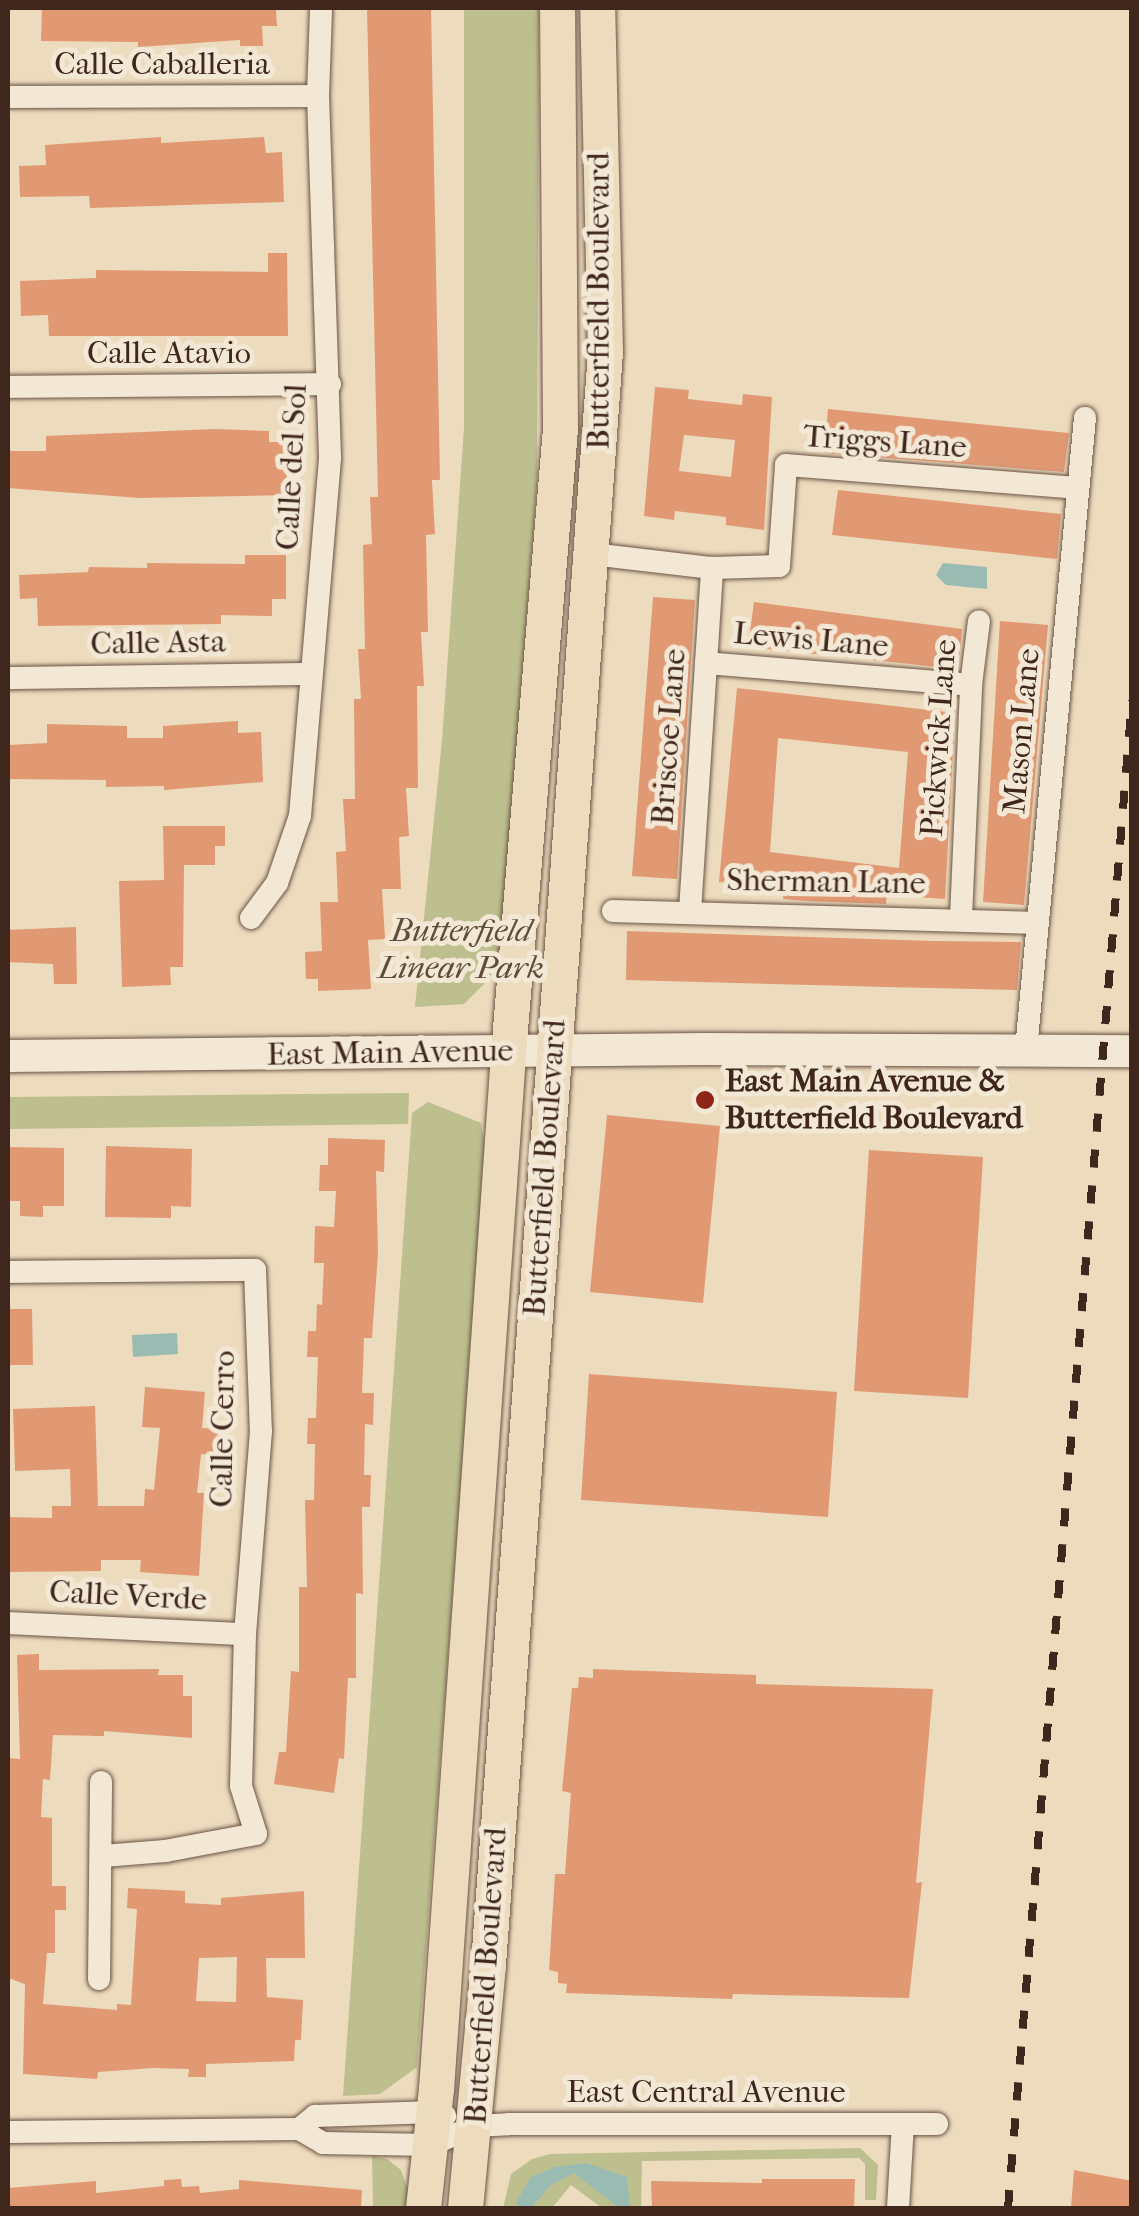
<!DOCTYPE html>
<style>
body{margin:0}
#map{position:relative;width:1139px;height:2216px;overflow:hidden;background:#eddbbe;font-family:"IM FELL French Canon",serif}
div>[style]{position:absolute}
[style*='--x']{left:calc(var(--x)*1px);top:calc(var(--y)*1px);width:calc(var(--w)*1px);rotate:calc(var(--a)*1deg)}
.green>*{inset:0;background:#bdbf8e}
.water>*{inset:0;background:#99bbb2}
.building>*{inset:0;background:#e09973}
.roads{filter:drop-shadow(0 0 2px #6b5445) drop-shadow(0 0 2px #6b5445)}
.street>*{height:22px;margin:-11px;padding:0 11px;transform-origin:11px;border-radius:11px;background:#f3e8d5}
.secondary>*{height:32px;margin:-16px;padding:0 16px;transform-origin:16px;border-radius:16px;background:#f3e8d5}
.primary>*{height:35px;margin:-17.5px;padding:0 17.5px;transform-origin:17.5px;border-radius:17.5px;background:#eddbbe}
.rail>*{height:8px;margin-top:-4px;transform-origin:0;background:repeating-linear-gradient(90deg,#40271d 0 18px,transparent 0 36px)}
.dots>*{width:28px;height:28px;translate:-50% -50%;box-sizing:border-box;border:5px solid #f3e8d5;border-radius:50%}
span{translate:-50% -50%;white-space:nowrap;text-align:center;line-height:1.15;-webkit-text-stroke:10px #f3e8d5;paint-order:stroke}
.street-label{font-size:32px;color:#40271d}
.park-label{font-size:32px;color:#5f4d39;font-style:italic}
.poi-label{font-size:32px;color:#40271d;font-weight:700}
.left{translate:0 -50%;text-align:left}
.frame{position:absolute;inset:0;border:10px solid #40271d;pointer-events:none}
</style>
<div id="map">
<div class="green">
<div style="clip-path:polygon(464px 8px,539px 8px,537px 485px,499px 969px,464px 1004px,415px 1007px,442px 740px,464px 428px)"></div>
<div style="clip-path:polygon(409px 1093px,408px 1124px,8px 1129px,8px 1097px)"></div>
<div style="clip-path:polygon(428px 1102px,481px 1123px,486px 1154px,417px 2067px,380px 2094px,343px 2096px,412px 1113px)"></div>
<div style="clip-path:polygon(860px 2148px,878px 2165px,876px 2200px,865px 2200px,865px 2164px,859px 2158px,642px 2161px,641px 2208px,602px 2208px,571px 2185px,552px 2208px,503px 2208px,511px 2174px,532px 2159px,550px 2154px)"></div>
<div style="clip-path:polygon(372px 2156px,387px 2159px,401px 2170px,408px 2190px,405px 2208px,373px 2208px)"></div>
</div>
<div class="water">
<div style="clip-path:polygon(943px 563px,987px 567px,987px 589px,946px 585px,936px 575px)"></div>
<div style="clip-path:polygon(177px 1333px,178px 1354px,133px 1357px,132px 1335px)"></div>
<div style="clip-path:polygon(586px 2163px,627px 2177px,630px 2208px,619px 2208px,574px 2173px,551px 2185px,531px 2208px,521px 2208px,516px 2203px,531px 2177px,555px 2167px)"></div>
</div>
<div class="building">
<div style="clip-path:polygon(42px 8px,276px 8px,277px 26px,262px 26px,263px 46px,240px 46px,240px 40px,138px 47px,138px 42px,41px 41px)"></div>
<div style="clip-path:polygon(367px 8px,431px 8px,440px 480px,432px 480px,435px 534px,426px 535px,428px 632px,421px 632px,424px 686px,417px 686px,418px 788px,406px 788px,409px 836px,399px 837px,401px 889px,382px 889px,385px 939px,368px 940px,371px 989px,318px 991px,318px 979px,306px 979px,305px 952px,322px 951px,320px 902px,338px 902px,336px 852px,346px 851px,343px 799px,355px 799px,354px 699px,361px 699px,358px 649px,365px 649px,363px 545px,372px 544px,370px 497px,378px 497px)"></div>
<div style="clip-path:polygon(161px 137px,161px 143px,264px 137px,266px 153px,282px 152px,284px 202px,90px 208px,89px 196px,20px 197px,19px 166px,46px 165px,45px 145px)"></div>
<div style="clip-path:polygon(268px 253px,287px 253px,288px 336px,49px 336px,48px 315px,21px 316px,20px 281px,96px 278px,96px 270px,268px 272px)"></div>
<div style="clip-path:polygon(evenodd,655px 387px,689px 390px,688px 399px,742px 405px,743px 394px,772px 397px,764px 530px,726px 525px,726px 517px,675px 511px,674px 520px,644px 516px,655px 387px,684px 435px,735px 440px,731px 477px,679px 471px,684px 435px)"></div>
<div style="clip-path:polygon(828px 409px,1069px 433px,1064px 472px,824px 453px)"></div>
<div style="clip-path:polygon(215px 429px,269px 431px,269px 442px,286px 442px,287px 495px,139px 498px,8px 488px,8px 451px,46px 451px,46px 436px)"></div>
<div style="clip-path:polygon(838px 490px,1061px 514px,1057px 559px,832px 535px)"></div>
<div style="clip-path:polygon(245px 555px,286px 555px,286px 599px,272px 599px,272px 616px,221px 615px,221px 624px,38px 626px,37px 598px,20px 599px,19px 575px,88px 572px,89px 567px,147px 568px,147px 563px,245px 564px)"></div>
<div style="clip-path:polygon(653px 597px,695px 600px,677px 879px,632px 876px)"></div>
<div style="clip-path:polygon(754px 602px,962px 629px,958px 669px,748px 647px)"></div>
<div style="clip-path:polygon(1000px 621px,1048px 625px,1024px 905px,983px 902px)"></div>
<div style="clip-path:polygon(evenodd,737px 688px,955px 713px,945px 899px,887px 895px,886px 904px,806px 901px,783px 899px,784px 887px,719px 882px,737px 688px,778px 738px,908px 752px,899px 868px,770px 852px,778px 738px)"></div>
<div style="clip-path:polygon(238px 721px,238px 733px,261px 732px,263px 782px,164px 790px,164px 786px,106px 787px,106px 780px,8px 779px,8px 745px,47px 743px,47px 724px,127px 726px,127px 738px,163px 738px,163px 726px)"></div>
<div style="clip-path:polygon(163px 826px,225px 826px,225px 846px,215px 846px,215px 865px,184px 865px,183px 967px,170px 967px,171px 985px,122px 987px,119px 881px,164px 880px)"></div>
<div style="clip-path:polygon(76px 927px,77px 984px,54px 984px,53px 964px,8px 962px,8px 930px)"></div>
<div style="clip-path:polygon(627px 931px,934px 941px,1021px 942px,1017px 990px,886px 987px,626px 980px)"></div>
<div style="clip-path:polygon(607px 1115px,720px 1126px,703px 1303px,590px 1292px)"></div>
<div style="clip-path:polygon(328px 1138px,385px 1140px,384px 1172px,376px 1171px,378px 1253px,372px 1338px,364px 1338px,362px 1393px,374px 1393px,373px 1425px,365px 1424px,364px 1475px,371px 1475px,370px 1507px,362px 1507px,363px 1594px,356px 1593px,356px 1678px,348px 1678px,344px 1759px,339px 1758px,334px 1793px,274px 1784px,279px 1752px,286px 1752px,291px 1671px,299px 1672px,299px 1587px,307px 1587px,305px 1500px,314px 1500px,315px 1444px,307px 1444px,308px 1418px,316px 1418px,318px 1357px,307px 1357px,308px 1331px,316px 1331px,317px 1304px,322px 1305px,324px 1263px,314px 1263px,315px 1226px,334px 1227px,336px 1191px,319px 1191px,320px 1165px,328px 1165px)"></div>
<div style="clip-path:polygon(106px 1146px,192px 1149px,191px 1207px,171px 1206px,171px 1218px,105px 1217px)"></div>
<div style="clip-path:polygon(8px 1147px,64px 1148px,64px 1206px,43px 1206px,43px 1217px,20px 1216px,20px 1201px,8px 1201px)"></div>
<div style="clip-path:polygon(869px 1150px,983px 1157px,968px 1398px,854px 1391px)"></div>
<div style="clip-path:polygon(8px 1309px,32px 1309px,33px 1365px,8px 1365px)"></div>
<div style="clip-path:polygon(589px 1374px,837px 1392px,828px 1517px,581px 1500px)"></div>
<div style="clip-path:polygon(145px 1387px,205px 1392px,202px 1428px,222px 1429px,219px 1456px,201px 1454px,197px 1493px,204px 1493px,199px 1576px,140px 1572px,141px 1560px,101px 1560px,101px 1571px,8px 1572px,8px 1517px,52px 1518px,52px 1506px,71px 1506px,70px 1469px,15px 1471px,13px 1409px,95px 1406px,98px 1506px,144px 1506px,145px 1489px,154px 1490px,160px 1428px,142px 1427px)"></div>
<div style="clip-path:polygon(evenodd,39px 1654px,39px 1670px,159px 1669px,158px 1675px,183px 1675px,183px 1696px,192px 1696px,192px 1738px,104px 1731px,104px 1736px,53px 1735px,50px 1780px,43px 1779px,41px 1817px,52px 1818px,52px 1886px,66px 1886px,66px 1910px,55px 1910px,55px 1953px,47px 1953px,43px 2004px,117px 2010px,117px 2004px,131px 2005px,137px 1909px,127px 1908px,128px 1888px,185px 1891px,185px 1903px,221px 1905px,221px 1898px,304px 1891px,305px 1958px,266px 1958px,267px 1997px,303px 2000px,301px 2040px,295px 2040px,294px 2061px,206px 2064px,206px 2077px,188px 2077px,189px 2069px,153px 2068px,98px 2072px,97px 2079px,23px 2074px,25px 1984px,8px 1978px,8px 1758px,20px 1759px,17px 1655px,39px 1654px,237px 1957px,236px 2002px,196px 2001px,199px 1958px,237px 1957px)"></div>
<div style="clip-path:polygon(593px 1669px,756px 1675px,756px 1684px,933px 1689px,916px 1883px,922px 1882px,909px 1998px,733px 1994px,732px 1999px,566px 1993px,567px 1984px,558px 1983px,558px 1972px,549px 1970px,555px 1874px,565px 1874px,571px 1793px,562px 1791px,572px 1688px,578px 1688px,579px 1677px,593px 1678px)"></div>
<div style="clip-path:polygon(1074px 2170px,1132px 2181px,1132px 2208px,1071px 2208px)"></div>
<div style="clip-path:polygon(181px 2179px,182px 2187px,199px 2186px,200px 2193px,239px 2189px,239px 2180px,362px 2190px,361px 2208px,8px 2208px,8px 2188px,96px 2181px,96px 2193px,164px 2186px,164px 2180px)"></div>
<div style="clip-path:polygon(762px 2179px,855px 2179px,854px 2208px,652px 2208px,651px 2181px,762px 2183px)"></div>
</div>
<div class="roads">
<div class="street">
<div style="--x:8;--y:97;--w:310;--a:-0.2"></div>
<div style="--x:8;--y:387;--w:322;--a:-0.5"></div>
<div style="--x:592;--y:554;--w:121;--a:6.7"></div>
<div style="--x:712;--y:568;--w:67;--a:-1.7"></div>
<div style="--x:779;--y:566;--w:101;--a:-86"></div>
<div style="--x:786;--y:465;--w:293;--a:4.5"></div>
<div style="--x:706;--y:663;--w:266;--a:4.7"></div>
<div style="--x:8;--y:678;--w:302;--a:-0.8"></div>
<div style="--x:613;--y:911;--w:424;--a:1.6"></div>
<div style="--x:690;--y:911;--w:344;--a:-86.3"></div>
<div style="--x:251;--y:918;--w:44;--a:-53.4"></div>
<div style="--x:277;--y:883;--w:71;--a:-71.1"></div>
<div style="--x:300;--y:816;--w:360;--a:-85.2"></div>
<div style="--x:330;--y:457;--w:361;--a:-91.9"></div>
<div style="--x:318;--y:96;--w:88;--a:-88"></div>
<div style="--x:961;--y:918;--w:233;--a:-87.5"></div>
<div style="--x:971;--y:685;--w:64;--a:-82.9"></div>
<div style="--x:1026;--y:1050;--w:635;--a:-84.67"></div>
<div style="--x:8;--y:1272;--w:247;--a:-0.5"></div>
<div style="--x:255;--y:1270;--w:161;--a:87.9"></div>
<div style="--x:261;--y:1431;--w:204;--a:94.5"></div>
<div style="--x:245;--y:1634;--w:152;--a:91.5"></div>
<div style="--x:241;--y:1786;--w:50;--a:72.6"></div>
<div style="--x:256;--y:1834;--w:93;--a:169.4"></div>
<div style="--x:165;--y:1851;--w:62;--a:175.4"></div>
<div style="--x:8;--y:1623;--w:237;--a:2.7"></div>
<div style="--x:99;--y:1979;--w:197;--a:-89.4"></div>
<div style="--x:299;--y:2129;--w:21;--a:-39"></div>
<div style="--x:315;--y:2116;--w:119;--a:-1.9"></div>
<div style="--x:434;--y:2112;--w:12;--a:20"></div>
<div style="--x:8;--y:2132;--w:291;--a:-0.6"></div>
<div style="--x:299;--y:2129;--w:28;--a:30"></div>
<div style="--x:323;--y:2143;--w:108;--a:1.1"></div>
<div style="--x:431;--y:2145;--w:48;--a:-23.4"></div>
<div style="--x:475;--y:2126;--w:34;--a:-3"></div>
<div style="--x:509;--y:2124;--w:428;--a:0"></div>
<div style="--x:898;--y:2208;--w:84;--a:-86.6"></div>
</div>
<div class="secondary">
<div style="--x:8;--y:1056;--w:696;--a:-0.58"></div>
<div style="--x:704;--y:1049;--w:428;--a:0.3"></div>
</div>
<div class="primary">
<div style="--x:423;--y:2208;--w:120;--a:-83.8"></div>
<div style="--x:436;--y:2089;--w:1038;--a:-86.02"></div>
<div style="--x:508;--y:1053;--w:627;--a:-85.24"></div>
<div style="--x:560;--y:428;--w:420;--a:-90.4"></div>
<div style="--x:465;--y:2208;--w:245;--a:-84.6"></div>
<div style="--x:488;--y:1964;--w:1616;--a:-85.85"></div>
<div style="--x:605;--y:352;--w:344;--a:-91.3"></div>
</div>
</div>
<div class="rail">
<div style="--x:1008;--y:2208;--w:1513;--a:-85.3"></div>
</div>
<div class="dots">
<div style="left:705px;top:1100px;background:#8f2418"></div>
</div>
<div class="street-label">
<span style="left:162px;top:64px">Calle Caballeria</span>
<span style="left:599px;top:301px;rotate:-90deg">Butterfield Boulevard</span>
<span style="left:169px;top:353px">Calle Atavio</span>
<span style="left:885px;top:442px;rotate:4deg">Triggs Lane</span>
<span style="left:292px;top:467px;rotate:-87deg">Calle del Sol</span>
<span style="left:811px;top:640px;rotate:5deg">Lewis Lane</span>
<span style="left:158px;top:643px;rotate:-1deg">Calle Asta</span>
<span style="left:1022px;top:731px;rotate:-85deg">Mason Lane</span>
<span style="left:669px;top:737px;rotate:-86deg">Briscoe Lane</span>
<span style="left:939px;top:738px;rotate:-86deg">Pickwick Lane</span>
<span style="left:826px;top:882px;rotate:1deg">Sherman Lane</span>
<span style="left:390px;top:1053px;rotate:-1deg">East Main Avenue</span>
<span style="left:545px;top:1168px;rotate:-86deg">Butterfield Boulevard</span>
<span style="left:223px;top:1429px;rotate:-89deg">Calle Cerro</span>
<span style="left:128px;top:1596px;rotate:3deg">Calle Verde</span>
<span style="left:486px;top:1976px;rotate:-86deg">Butterfield Boulevard</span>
<span style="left:706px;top:2092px">East Central Avenue</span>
</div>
<div class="park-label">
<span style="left:461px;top:950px">Butterfield<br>Linear Park</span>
</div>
<div class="poi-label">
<span class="left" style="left:725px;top:1100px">East Main Avenue &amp;<br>Butterfield Boulevard</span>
</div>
<div class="frame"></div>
</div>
